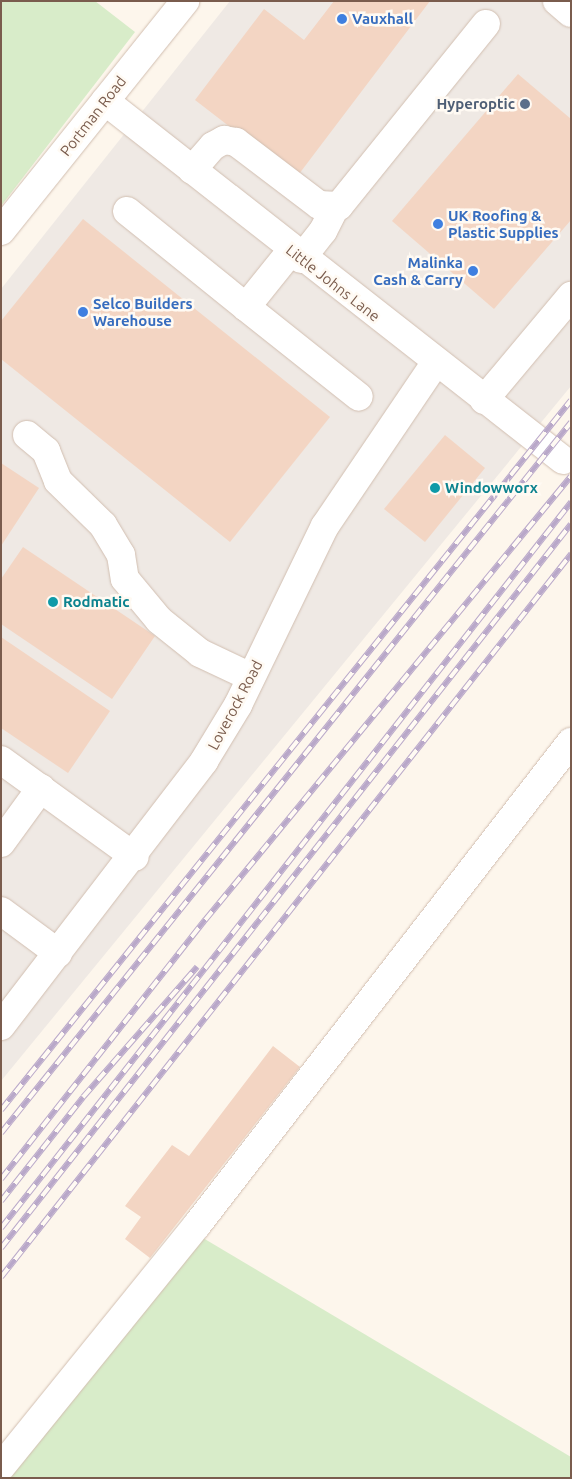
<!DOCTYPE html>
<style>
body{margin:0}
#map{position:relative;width:572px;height:1479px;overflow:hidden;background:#fdf6ec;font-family:Ubuntu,sans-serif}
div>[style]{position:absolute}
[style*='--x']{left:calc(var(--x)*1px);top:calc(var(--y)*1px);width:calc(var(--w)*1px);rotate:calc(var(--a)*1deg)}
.industrial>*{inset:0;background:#efe9e4}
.green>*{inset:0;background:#d8ecc9}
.building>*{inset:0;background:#f3d5c3}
.roads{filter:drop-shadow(0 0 1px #d1beb0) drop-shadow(0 0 1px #d1beb0)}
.minor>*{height:28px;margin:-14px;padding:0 14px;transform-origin:14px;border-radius:14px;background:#fff}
.rail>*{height:5.5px;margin-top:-2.75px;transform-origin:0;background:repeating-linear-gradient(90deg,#fffaf3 0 11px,#b9a8c9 0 22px);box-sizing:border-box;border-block:1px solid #b9a8c9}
.dots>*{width:14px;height:14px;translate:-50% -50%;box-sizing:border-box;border:2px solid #fffaf3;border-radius:50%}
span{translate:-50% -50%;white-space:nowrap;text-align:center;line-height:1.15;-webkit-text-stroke:5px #fffaf3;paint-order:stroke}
.shop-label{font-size:15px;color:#366cbe;font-weight:700}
.left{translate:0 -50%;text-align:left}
.right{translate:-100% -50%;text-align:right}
.service-label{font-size:15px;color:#4e5e75;font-weight:700}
.street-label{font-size:15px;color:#7a5c4d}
.culture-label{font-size:15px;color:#0d838f;font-weight:700}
.frame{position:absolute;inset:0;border:2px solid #7a5c4d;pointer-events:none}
</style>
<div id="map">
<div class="industrial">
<div style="clip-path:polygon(230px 1px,571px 1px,571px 386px,1px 1081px,1px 289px)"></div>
</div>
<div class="green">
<div style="clip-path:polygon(1px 1px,95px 1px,135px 32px,1px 206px)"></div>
<div style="clip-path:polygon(198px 1235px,571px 1457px,571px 1478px,3px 1478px)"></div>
</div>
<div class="building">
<div style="clip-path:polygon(334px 1px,430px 1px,296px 178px,195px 100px,264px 9px,304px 40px)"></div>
<div style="clip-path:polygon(518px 74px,571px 119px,571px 220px,494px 309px,392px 221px)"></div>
<div style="clip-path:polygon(83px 219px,330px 417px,230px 542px,1px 359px,1px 321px)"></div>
<div style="clip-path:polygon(445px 435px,485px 468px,425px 542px,384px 509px)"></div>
<div style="clip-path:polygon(1px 463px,39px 488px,1px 546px)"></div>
<div style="clip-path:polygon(23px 547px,155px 636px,112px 699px,1px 624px,1px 579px)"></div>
<div style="clip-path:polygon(1px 637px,110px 711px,68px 773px,1px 728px)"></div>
<div style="clip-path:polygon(273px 1046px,300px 1067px,150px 1258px,125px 1239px,141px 1217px,125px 1206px,172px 1145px,189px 1156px)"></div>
</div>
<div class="roads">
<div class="minor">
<div style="--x:557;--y:1;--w:18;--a:41"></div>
<div style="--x:105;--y:101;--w:582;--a:38.09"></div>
<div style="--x:192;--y:170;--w:32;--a:-49"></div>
<div style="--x:213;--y:146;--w:13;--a:-29"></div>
<div style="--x:224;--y:140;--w:12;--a:9"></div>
<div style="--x:236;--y:142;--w:104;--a:37.2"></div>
<div style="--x:319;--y:205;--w:20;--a:3"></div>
<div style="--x:339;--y:206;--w:234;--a:-51.1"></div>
<div style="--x:127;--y:211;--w:153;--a:38.9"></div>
<div style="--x:1;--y:231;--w:295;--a:-51.3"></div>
<div style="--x:291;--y:251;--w:72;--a:128.8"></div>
<div style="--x:246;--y:307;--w:144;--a:38.5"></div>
<div style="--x:301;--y:259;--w:36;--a:-52"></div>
<div style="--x:323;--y:231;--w:27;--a:-63"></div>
<div style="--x:484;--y:400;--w:136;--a:-50.1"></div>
<div style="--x:27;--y:435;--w:25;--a:40"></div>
<div style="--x:46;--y:451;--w:32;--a:68"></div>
<div style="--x:58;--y:481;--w:63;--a:44.4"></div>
<div style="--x:103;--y:525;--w:35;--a:59"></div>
<div style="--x:121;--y:555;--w:24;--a:81"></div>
<div style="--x:125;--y:579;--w:53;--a:50.3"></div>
<div style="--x:159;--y:620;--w:53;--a:38.8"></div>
<div style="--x:200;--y:653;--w:56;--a:25.2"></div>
<div style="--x:1;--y:760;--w:165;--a:35.9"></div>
<div style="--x:1;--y:843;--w:68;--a:-54"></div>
<div style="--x:1;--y:911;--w:71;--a:36.4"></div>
<div style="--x:1;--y:1026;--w:334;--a:-52.5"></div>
<div style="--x:204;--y:761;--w:66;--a:-58.7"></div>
<div style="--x:238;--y:705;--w:199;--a:-64.1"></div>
<div style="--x:325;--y:526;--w:198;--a:-55.9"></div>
<div style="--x:1;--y:1467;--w:311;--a:-51"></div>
<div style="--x:197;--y:1225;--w:611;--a:-52.25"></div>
</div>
</div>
<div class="rail">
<div style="--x:1;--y:1110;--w:910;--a:-51.24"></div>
<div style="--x:1;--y:1133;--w:911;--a:-51.28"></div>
<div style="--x:1;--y:1179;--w:330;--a:-51.8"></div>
<div style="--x:205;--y:920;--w:575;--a:-50.5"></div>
<div style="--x:1;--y:1201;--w:132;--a:-51.7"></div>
<div style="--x:83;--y:1097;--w:173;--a:-48.8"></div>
<div style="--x:1;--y:1228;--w:923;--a:-51.86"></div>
<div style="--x:1;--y:1248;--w:921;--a:-51.79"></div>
<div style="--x:1;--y:1277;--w:921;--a:-51.75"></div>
</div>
<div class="dots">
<div style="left:342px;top:19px;background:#3f7fe0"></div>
<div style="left:525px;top:104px;background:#5c6f8a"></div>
<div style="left:438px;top:224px;background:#3f7fe0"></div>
<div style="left:473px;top:271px;background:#3f7fe0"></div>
<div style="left:83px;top:312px;background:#3f7fe0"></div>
<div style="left:435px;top:488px;background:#0f9aa8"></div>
<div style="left:53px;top:602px;background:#0f9aa8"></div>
</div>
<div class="shop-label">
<span class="left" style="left:352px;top:19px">Vauxhall</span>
<span class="left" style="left:448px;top:224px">UK Roofing &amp;<br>Plastic Supplies</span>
<span class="right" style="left:463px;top:271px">Malinka<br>Cash &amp; Carry</span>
<span class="left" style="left:93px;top:312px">Selco Builders<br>Warehouse</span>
</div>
<div class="service-label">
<span class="right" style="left:515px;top:104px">Hyperoptic</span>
</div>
<div class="street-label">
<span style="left:93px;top:116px;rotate:-52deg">Portman Road</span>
<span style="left:333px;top:283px;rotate:38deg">Little Johns Lane</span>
<span style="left:235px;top:705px;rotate:-62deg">Loverock Road</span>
</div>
<div class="culture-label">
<span class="left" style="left:445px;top:488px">Windowworx</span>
<span class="left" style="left:63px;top:602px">Rodmatic</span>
</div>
<div class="frame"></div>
</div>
